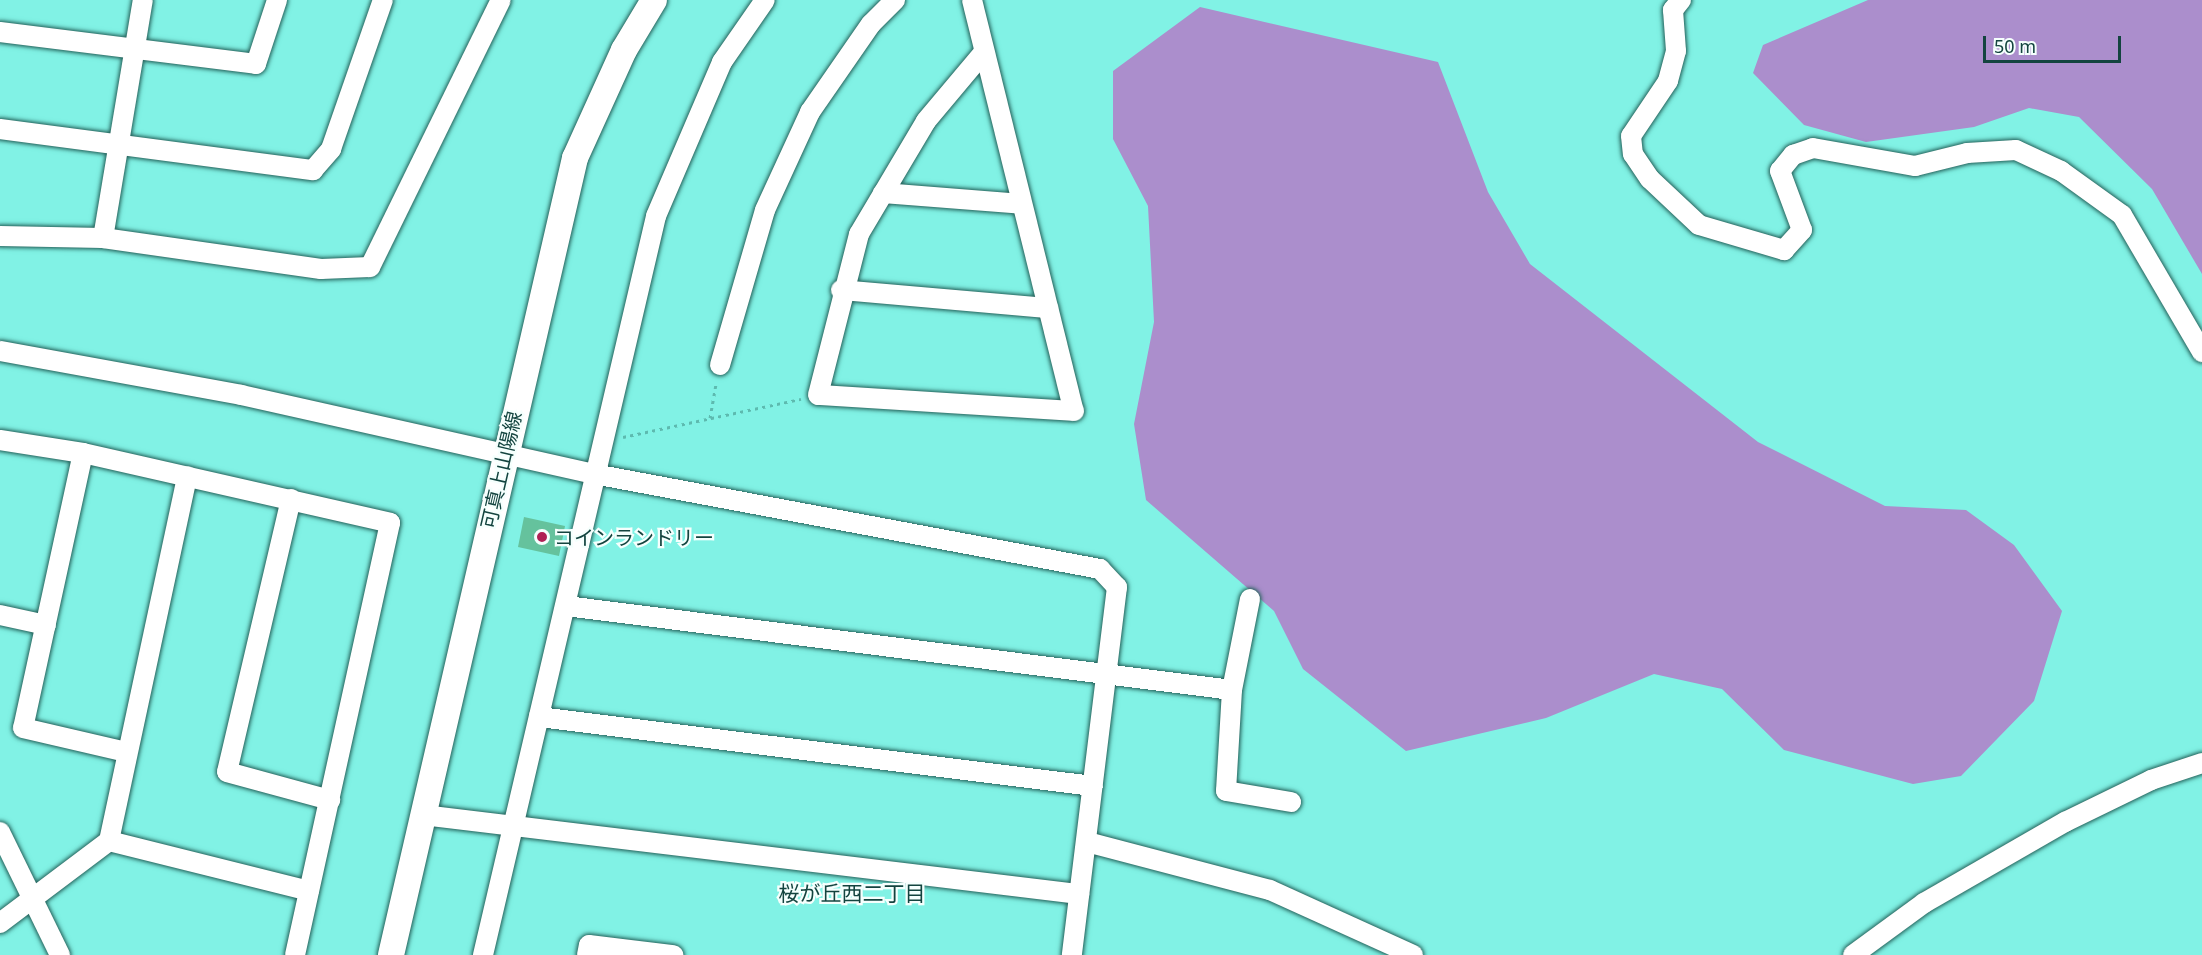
<!DOCTYPE html>
<meta charset="utf-8">
<style>
body{margin:0}
#map{position:relative;width:2202px;height:955px;overflow:hidden;background:#81f2e5;font-family:"Noto Sans","Noto Sans JP",sans-serif}
div>[style]{position:absolute}
[style*='--x']{left:calc(var(--x)*1px);top:calc(var(--y)*1px);width:calc(var(--w)*1px);rotate:calc(var(--a)*1deg)}
.forest>*{inset:0;background:#ab8ecc}
.building>*{inset:0;background:#65c29d}
.path>*{height:3px;margin-top:-1.5px;transform-origin:0;background:repeating-linear-gradient(90deg,#5dbaaf 0 3px,transparent 0 7.5px)}
.roads{filter:drop-shadow(0 0 2px #24615a) drop-shadow(0 0 2px #24615a)}
.minor>*{height:20px;margin:-10px;padding:0 10px;transform-origin:10px;border-radius:10px;background:#fff}
.major>*{height:26px;margin:-13px;padding:0 13px;transform-origin:13px;border-radius:13px;background:#fff}
.dots>*{width:16px;height:16px;translate:-50% -50%;box-sizing:border-box;border:3px solid #f5fffd;border-radius:50%}
span{translate:-50% -50%;white-space:nowrap;text-align:center;line-height:1.15;-webkit-text-stroke:4.5px #f5fffd;paint-order:stroke}
.street-label{font-size:20px;color:#13443f}
.poi-label{font-size:20px;color:#13443f}
.left{translate:0 -50%;text-align:left}
.neighbourhood-label{font-size:21px;color:#13443f}
.scale{position:absolute;left:1983px;top:36px;width:138px;height:27px;box-sizing:border-box;border:3px solid #13443f;border-top:0;padding-left:8px;font-size:18px;line-height:21px;white-space:nowrap;color:#13443f;-webkit-text-stroke:4px #f5fffd;paint-order:stroke}
</style>
<div id="map">
<div class="forest">
<div style="clip-path:polygon(1868px 0,2202px 0,2202px 274px,2152px 189px,2079px 117px,2029px 108px,1974px 127px,1866px 142px,1804px 125px,1753px 73px,1763px 45px)"></div>
<div style="clip-path:polygon(1200px 7px,1438px 62px,1488px 192px,1530px 264px,1758px 442px,1885px 506px,1966px 510px,2014px 545px,2062px 611px,2034px 701px,1961px 776px,1913px 784px,1784px 750px,1722px 689px,1654px 674px,1546px 718px,1406px 751px,1303px 669px,1274px 611px,1146px 500px,1134px 424px,1154px 322px,1148px 206px,1113px 139px,1113px 71px)"></div>
</div>
<div class="building">
<div style="clip-path:polygon(524px 517px,565px 526px,559px 556px,518px 547px)"></div>
</div>
<div class="path">
<div style="--x:710;--y:418;--w:35;--a:-80"></div>
<div style="--x:623;--y:437;--w:182;--a:-12.1"></div>
</div>
<div class="roads">
<div class="minor">
<div style="--x:972;--y:0;--w:423;--a:76.1"></div>
<div style="--x:1074;--y:411;--w:256;--a:-176.4"></div>
<div style="--x:818;--y:395;--w:166;--a:-75.7"></div>
<div style="--x:859;--y:234;--w:131;--a:-59.3"></div>
<div style="--x:926;--y:121;--w:90;--a:-50"></div>
<div style="--x:1681;--y:0;--w:13;--a:129"></div>
<div style="--x:1673;--y:10;--w:41;--a:85.8"></div>
<div style="--x:1676;--y:51;--w:31;--a:105"></div>
<div style="--x:1668;--y:81;--w:66;--a:123.9"></div>
<div style="--x:1631;--y:136;--w:18;--a:84"></div>
<div style="--x:1633;--y:154;--w:30;--a:56"></div>
<div style="--x:1650;--y:179;--w:67;--a:43.2"></div>
<div style="--x:1699;--y:225;--w:89;--a:16.4"></div>
<div style="--x:1784;--y:250;--w:27;--a:-48"></div>
<div style="--x:1802;--y:230;--w:63;--a:-110.4"></div>
<div style="--x:1780;--y:171;--w:21;--a:-51"></div>
<div style="--x:1793;--y:155;--w:21;--a:-19"></div>
<div style="--x:1813;--y:148;--w:104;--a:10"></div>
<div style="--x:1915;--y:166;--w:54;--a:-14"></div>
<div style="--x:1967;--y:153;--w:49;--a:-3.5"></div>
<div style="--x:2016;--y:150;--w:50;--a:25"></div>
<div style="--x:2061;--y:171;--w:75;--a:35.8"></div>
<div style="--x:2122;--y:215;--w:159;--a:59.7"></div>
<div style="--x:0;--y:32;--w:258;--a:7.1"></div>
<div style="--x:256;--y:64;--w:67;--a:-71.8"></div>
<div style="--x:0;--y:129;--w:316;--a:7.5"></div>
<div style="--x:313;--y:170;--w:28;--a:-49"></div>
<div style="--x:331;--y:149;--w:158;--a:-70.8"></div>
<div style="--x:883;--y:193;--w:139;--a:4.5"></div>
<div style="--x:0;--y:236;--w:103;--a:1.1"></div>
<div style="--x:103;--y:238;--w:220;--a:8.1"></div>
<div style="--x:321;--y:269;--w:49;--a:-2.3"></div>
<div style="--x:370;--y:267;--w:297;--a:-63.9"></div>
<div style="--x:103;--y:238;--w:241;--a:-80.5"></div>
<div style="--x:841;--y:290;--w:208;--a:5"></div>
<div style="--x:0;--y:351;--w:245;--a:10.3"></div>
<div style="--x:241;--y:395;--w:362;--a:12.6"></div>
<div style="--x:594;--y:474;--w:515;--a:10.63"></div>
<div style="--x:1100;--y:569;--w:25;--a:47"></div>
<div style="--x:1117;--y:587;--w:371;--a:97"></div>
<div style="--x:720;--y:365;--w:161;--a:-73.8"></div>
<div style="--x:765;--y:210;--w:108;--a:-65.3"></div>
<div style="--x:810;--y:112;--w:107;--a:-55.3"></div>
<div style="--x:871;--y:24;--w:34;--a:-45"></div>
<div style="--x:0;--y:440;--w:84;--a:8.9"></div>
<div style="--x:83;--y:453;--w:315;--a:12.8"></div>
<div style="--x:390;--y:523;--w:442;--a:102.4"></div>
<div style="--x:83;--y:453;--w:281;--a:102.3"></div>
<div style="--x:23;--y:728;--w:106;--a:13.1"></div>
<div style="--x:291;--y:499;--w:280;--a:103.2"></div>
<div style="--x:227;--y:772;--w:107;--a:15.2"></div>
<div style="--x:1250;--y:599;--w:93;--a:101.2"></div>
<div style="--x:1232;--y:690;--w:101;--a:93.4"></div>
<div style="--x:1226;--y:791;--w:66;--a:9.6"></div>
<div style="--x:566;--y:606;--w:671;--a:7.19"></div>
<div style="--x:0;--y:615;--w:47;--a:12.3"></div>
<div style="--x:539;--y:717;--w:558;--a:7.1"></div>
<div style="--x:423;--y:815;--w:661;--a:6.87"></div>
<div style="--x:0;--y:832;--w:137;--a:64"></div>
<div style="--x:109;--y:841;--w:206;--a:14"></div>
<div style="--x:1087;--y:842;--w:189;--a:14.7"></div>
<div style="--x:1270;--y:890;--w:157;--a:24.4"></div>
<div style="--x:0;--y:923;--w:136;--a:-37"></div>
<div style="--x:109;--y:841;--w:373;--a:-77.9"></div>
<div style="--x:483;--y:955;--w:759;--a:-76.82"></div>
<div style="--x:656;--y:216;--w:168;--a:-66.8"></div>
<div style="--x:722;--y:62;--w:75;--a:-55.3"></div>
<div style="--x:587;--y:955;--w:10;--a:-79"></div>
<div style="--x:589;--y:945;--w:85;--a:6.8"></div>
<div style="--x:1853;--y:955;--w:88;--a:-36.2"></div>
<div style="--x:1924;--y:903;--w:163;--a:-29.9"></div>
<div style="--x:2065;--y:822;--w:96;--a:-26"></div>
<div style="--x:2151;--y:780;--w:54;--a:-18.4"></div>
</div>
<div class="major">
<div style="--x:391;--y:955;--w:818;--a:-77"></div>
<div style="--x:575;--y:158;--w:119;--a:-65.6"></div>
<div style="--x:624;--y:50;--w:58;--a:-59"></div>
</div>
</div>
<div class="dots">
<div style="left:542px;top:537px;background:#b02155"></div>
</div>
<div class="street-label">
<span style="left:501px;top:470px;rotate:-77deg">可真上山陽線</span>
</div>
<div class="poi-label">
<span class="left" style="left:554px;top:537px">コインランドリー</span>
</div>
<div class="neighbourhood-label">
<span style="left:852px;top:893px">桜が丘西二丁目</span>
</div>
<div class="scale">50 m</div>
</div>
